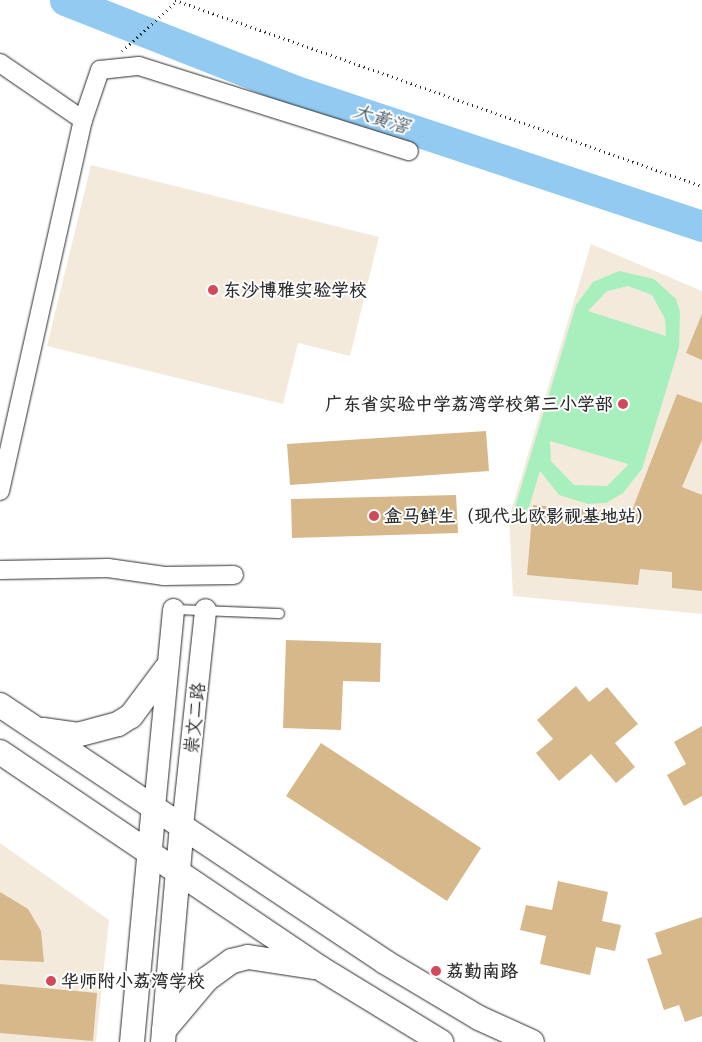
<!DOCTYPE html>
<meta charset="utf-8">
<style>
body{margin:0}
#map{position:relative;width:702px;height:1042px;overflow:hidden;background:#fff;font-family:"Patrick Hand","LXGW WenKai TC",sans-serif}
div>[style]{position:absolute}
[style*='--x']{left:calc(var(--x)*1px);top:calc(var(--y)*1px);width:calc(var(--w)*1px);rotate:calc(var(--a)*1deg)}
.built>*{inset:0;background:#f3eadc}
.green>*{inset:0;background:#a7f0be}
.river>*{height:31px;margin:-15.5px;padding:0 15.5px;transform-origin:15.5px;border-radius:15.5px;background:#92caf1}
.building>*{inset:0;background:#d6b88a}
.path>*{height:3px;margin-top:-1.5px;transform-origin:0;background:repeating-linear-gradient(90deg,#2b2b2b 0 1px,transparent 0 5px)}
.roads{filter:drop-shadow(0 0 1px #2b2b2b) drop-shadow(0 0 1px #2b2b2b)}
.service>*{height:9px;margin:-4.5px;padding:0 4.5px;transform-origin:4.5px;border-radius:4.5px;background:#fff}
.minor>*{height:18px;margin:-9px;padding:0 9px;transform-origin:9px;border-radius:9px;background:#fff}
.tertiary>*{height:21px;margin:-10.5px;padding:0 10.5px;transform-origin:10.5px;border-radius:10.5px;background:#fff}
.secondary>*{height:24px;margin:-12px;padding:0 12px;transform-origin:12px;border-radius:12px;background:#fff}
.dots>*{width:14px;height:14px;translate:-50% -50%;box-sizing:border-box;border:2px solid #fff;border-radius:50%}
span{translate:-50% -50%;white-space:nowrap;text-align:center;line-height:1.15;-webkit-text-stroke:4px #fff;paint-order:stroke}
.poi-label{font-size:18px;color:#2b2b2b;font-weight:700}
.left{translate:0 -50%;text-align:left}
.right{translate:-100% -50%;text-align:right}
.street-label{font-size:18px;color:#2b2b2b}
.water-label{font-size:19px;color:#4a5b66;font-style:italic}
</style>
<div id="map">
<div class="built">
<div style="clip-path:polygon(91px 165px,379px 237px,350px 356px,298px 343px,283px 404px,47px 346px)"></div>
<div style="clip-path:polygon(591px 244px,702px 291px,702px 614px,513px 596px,509px 518px)"></div>
<div style="clip-path:polygon(0 843px,109px 920px,96px 1042px,0 1042px)"></div>
</div>
<div class="green">
<div style="clip-path:polygon(evenodd,619px 271px,654px 279px,676px 299px,680px 312px,679px 348px,642px 469px,623px 493px,606px 503px,588px 504px,559px 495px,540px 471px,527px 514px,514px 510px,576px 305px,593px 282px,619px 271px,628px 286px,652px 295px,665px 319px,666px 336px,588px 311px,607px 291px,628px 286px,619px 271px,550px 441px,628px 464px,628px 465px,607px 486px,574px 485px,551px 461px,550px 441px)"></div>
</div>
<div class="river">
<div style="--x:65;--y:0;--w:248;--a:21.5"></div>
<div style="--x:296;--y:91;--w:428;--a:18.4"></div>
</div>
<div class="building">
<div style="clip-path:polygon(702px 314px,702px 360px,686px 353px)"></div>
<div style="clip-path:polygon(677px 394px,702px 403px,702px 440px,682px 487px,702px 495px,702px 591px,672px 588px,672px 572px,640px 569px,638px 585px,527px 575px,533px 505px,631px 513px)"></div>
<div style="clip-path:polygon(486px 431px,489px 471px,290px 485px,287px 444px)"></div>
<div style="clip-path:polygon(456px 495px,458px 533px,292px 538px,291px 499px)"></div>
<div style="clip-path:polygon(286px 640px,381px 643px,380px 682px,343px 681px,341px 730px,283px 728px)"></div>
<div style="clip-path:polygon(576px 686px,589px 702px,607px 687px,638px 724px,615px 743px,635px 767px,616px 783px,591px 754px,559px 781px,536px 753px,553px 739px,537px 720px)"></div>
<div style="clip-path:polygon(702px 726px,702px 796px,684px 806px,667px 775px,686px 764px,674px 742px)"></div>
<div style="clip-path:polygon(321px 743px,481px 848px,447px 901px,286px 796px)"></div>
<div style="clip-path:polygon(558px 881px,608px 892px,602px 921px,621px 925px,615px 951px,596px 947px,590px 975px,540px 964px,546px 936px,520px 930px,526px 905px,552px 910px)"></div>
<div style="clip-path:polygon(0 892px,28px 909px,41px 931px,44px 962px,0 960px)"></div>
<div style="clip-path:polygon(702px 917px,702px 1016px,685px 1022px,679px 1005px,664px 1010px,647px 959px,662px 954px,655px 933px)"></div>
<div style="clip-path:polygon(0 984px,97px 993px,93px 1041px,0 1033px)"></div>
</div>
<div class="path">
<div style="--x:175;--y:0;--w:559;--a:19.44"></div>
<div style="--x:122;--y:51;--w:74;--a:-42.3"></div>
</div>
<div class="roads">
<div class="service">
<div style="--x:173;--y:609;--w:106;--a:2.2"></div>
</div>
<div class="minor">
<div style="--x:0;--y:63;--w:101;--a:34.5"></div>
<div style="--x:0;--y:491;--w:380;--a:-77.4"></div>
<div style="--x:83;--y:120;--w:53;--a:-71.2"></div>
<div style="--x:100;--y:70;--w:39;--a:-6"></div>
<div style="--x:139;--y:66;--w:283;--a:17.5"></div>
<div style="--x:0;--y:570;--w:108;--a:-1.1"></div>
<div style="--x:108;--y:568;--w:57;--a:8.1"></div>
<div style="--x:164;--y:576;--w:70;--a:-0.8"></div>
</div>
<div class="tertiary">
<div style="--x:154;--y:807;--w:199;--a:-84.5"></div>
<div style="--x:182;--y:826;--w:218;--a:-83.9"></div>
</div>
<div class="secondary">
<div style="--x:0;--y:705;--w:463;--a:33.7"></div>
<div style="--x:385;--y:962;--w:109;--a:30.8"></div>
<div style="--x:479;--y:1018;--w:58;--a:24.4"></div>
<div style="--x:43;--y:730;--w:34;--a:8"></div>
<div style="--x:77;--y:735;--w:42;--a:-15"></div>
<div style="--x:118;--y:724;--w:15;--a:-32"></div>
<div style="--x:131;--y:716;--w:59;--a:-53.3"></div>
<div style="--x:0;--y:752;--w:386;--a:34"></div>
<div style="--x:320;--y:968;--w:142;--a:31.4"></div>
<div style="--x:164;--y:1030;--w:67;--a:-49.9"></div>
<div style="--x:207;--y:979;--w:31;--a:-36"></div>
<div style="--x:232;--y:961;--w:16;--a:-14"></div>
<div style="--x:248;--y:957;--w:66;--a:8.7"></div>
<div style="--x:132;--y:1042;--w:236;--a:-84.7"></div>
<div style="--x:163;--y:1042;--w:217;--a:-85"></div>
</div>
</div>
<div class="dots">
<div style="left:213px;top:290px;background:#d1495b"></div>
<div style="left:623px;top:404px;background:#d1495b"></div>
<div style="left:374px;top:516px;background:#d1495b"></div>
<div style="left:436px;top:971px;background:#d1495b"></div>
<div style="left:51px;top:981px;background:#d1495b"></div>
</div>
<div class="poi-label">
<span class="left" style="left:223px;top:290px">东沙博雅实验学校</span>
<span class="right" style="left:613px;top:404px">广东省实验中学荔湾学校第三小学部</span>
<span class="left" style="left:384px;top:516px">盒马鲜生（现代北欧影视基地站）</span>
<span class="left" style="left:446px;top:971px">荔勤南路</span>
<span class="left" style="left:61px;top:981px">华师附小荔湾学校</span>
</div>
<div class="street-label">
<span style="left:195px;top:718px;rotate:-84deg">崇文二路</span>
</div>
<div class="water-label">
<span style="left:381px;top:119px;rotate:18deg">大黄滘</span>
</div>
</div>
